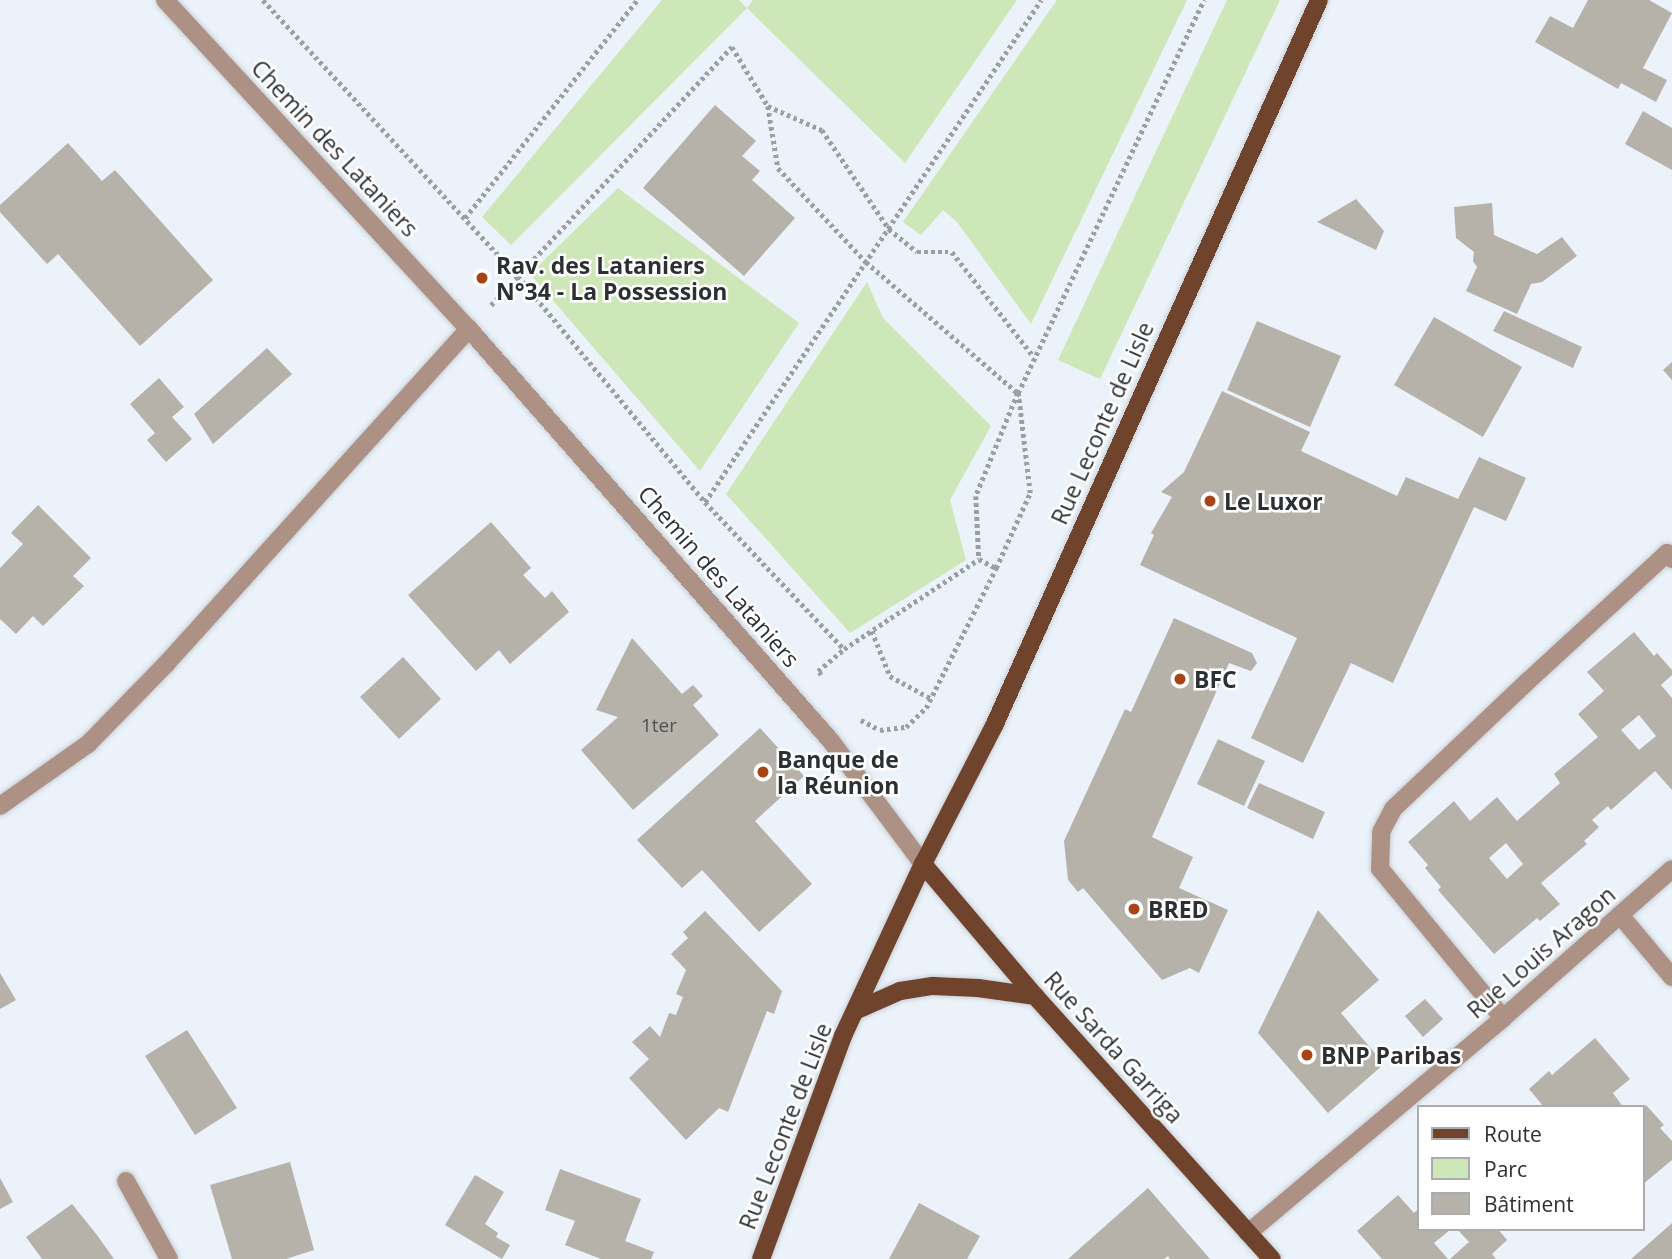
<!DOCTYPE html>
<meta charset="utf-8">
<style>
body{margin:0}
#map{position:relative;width:1672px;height:1259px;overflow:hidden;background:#ebf2fa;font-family:"Open Sans",sans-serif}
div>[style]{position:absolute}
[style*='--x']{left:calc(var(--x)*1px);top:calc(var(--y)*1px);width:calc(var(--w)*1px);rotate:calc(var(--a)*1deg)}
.green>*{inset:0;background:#cde7b8}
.building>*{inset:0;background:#b6b1a9}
.path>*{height:4.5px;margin-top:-2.25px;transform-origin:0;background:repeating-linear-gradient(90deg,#9a9fa5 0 3.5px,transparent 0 7px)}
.roads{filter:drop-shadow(0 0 2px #c9cfd6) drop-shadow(0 0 2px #c9cfd6)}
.minor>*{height:18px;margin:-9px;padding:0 9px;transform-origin:9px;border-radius:9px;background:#ad9184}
.major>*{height:18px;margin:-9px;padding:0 9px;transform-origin:9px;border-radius:9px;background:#70432c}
.dots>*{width:19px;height:19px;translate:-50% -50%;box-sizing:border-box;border:4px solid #fff;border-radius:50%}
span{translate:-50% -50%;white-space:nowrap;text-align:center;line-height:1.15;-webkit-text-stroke:5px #fff;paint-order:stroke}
.number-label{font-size:19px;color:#4f5050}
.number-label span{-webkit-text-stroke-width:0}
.street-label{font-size:23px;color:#2d3033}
.poi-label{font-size:23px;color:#2d3033;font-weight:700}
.left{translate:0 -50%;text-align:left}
.legend{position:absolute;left:1417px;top:1105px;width:228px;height:126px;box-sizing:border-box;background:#fff;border:2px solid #abacad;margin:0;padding:9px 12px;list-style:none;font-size:21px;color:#2d3033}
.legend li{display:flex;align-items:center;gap:14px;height:35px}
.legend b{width:35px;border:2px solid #abacad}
</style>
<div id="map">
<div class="green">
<div style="clip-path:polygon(662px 0,739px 0,747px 8px,753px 0,1017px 0,905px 163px,747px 8px,511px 245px,482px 217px)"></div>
<div style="clip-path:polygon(1057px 0,1187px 0,1031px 324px,957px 222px,943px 210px,921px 235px,903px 222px)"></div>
<div style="clip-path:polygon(1227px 0,1280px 0,1100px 379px,1058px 360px)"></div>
<div style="clip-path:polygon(618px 188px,799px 323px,700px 471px,530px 274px)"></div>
<div style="clip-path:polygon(867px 282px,883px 318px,991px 426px,950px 500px,966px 560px,850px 633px,726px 494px)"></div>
</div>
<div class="building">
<div style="clip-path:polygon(1588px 0,1649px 0,1672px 13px,1643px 68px,1667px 80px,1656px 102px,1621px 83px,1618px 89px,1535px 42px,1550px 16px,1573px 28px)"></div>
<div style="clip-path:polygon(715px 105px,756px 141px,742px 156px,760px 171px,752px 180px,795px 218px,744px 276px,643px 188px)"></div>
<div style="clip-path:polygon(1643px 111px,1672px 128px,1672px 170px,1625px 144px)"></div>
<div style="clip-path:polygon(68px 143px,102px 181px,115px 170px,213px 280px,140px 346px,58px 254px,47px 264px,0 212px,0 205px)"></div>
<div style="clip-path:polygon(1356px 199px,1384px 231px,1376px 250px,1317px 222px)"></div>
<div style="clip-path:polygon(1492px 203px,1494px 235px,1537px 254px,1562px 237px,1577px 256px,1542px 282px,1531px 284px,1517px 314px,1466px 291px,1477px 267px,1473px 261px,1474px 252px,1456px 238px,1454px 207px)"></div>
<div style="clip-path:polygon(1504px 311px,1582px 347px,1573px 368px,1493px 331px)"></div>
<div style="clip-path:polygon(1434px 317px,1522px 367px,1483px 437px,1394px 385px)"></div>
<div style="clip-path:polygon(1257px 321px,1341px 356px,1310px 427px,1227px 390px)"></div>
<div style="clip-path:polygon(267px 348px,292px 374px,213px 444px,194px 414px)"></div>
<div style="clip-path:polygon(1672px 362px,1672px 380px,1663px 370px)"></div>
<div style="clip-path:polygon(159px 378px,184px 407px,172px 417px,192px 439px,166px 462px,147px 440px,155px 433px,130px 404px)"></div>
<div style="clip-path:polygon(1222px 391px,1310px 432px,1301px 451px,1397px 496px,1406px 477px,1458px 499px,1479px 457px,1526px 478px,1506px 521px,1474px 507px,1393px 683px,1351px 663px,1303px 763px,1251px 738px,1297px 638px,1140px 565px,1154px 535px,1151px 533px,1172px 497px,1161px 492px,1184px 472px)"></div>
<div style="clip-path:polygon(38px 505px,91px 558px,73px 576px,84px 586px,43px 626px,33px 616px,16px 634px,0 619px,0 568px,23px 544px,11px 533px)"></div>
<div style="clip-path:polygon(491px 522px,531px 568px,523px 575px,545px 598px,552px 591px,569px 612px,510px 664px,499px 650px,476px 671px,408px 595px)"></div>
<div style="clip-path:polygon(1174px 618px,1252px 653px,1257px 663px,1251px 671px,1229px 663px,1152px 837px,1193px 857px,1179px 888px,1228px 910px,1199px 973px,1190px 968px,1162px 980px,1083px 888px,1078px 892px,1068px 880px,1064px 841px,1125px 709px,1131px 712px)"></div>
<div style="clip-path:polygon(evenodd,1634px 632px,1654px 656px,1657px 653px,1672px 670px,1672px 675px,1661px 685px,1672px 698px,1672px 790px,1655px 771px,1611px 810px,1608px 806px,1592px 820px,1599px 827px,1584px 841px,1587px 844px,1541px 883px,1560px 904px,1540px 921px,1537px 918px,1494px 954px,1438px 890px,1441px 887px,1425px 868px,1428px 865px,1408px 842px,1454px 801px,1470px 821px,1497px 797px,1517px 821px,1560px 783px,1554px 774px,1598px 737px,1578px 714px,1604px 691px,1587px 672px,1634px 632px,1639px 715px,1656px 736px,1639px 750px,1621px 730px,1639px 715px,1634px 632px,1506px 843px,1523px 864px,1507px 879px,1489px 858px,1506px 843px)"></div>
<div style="clip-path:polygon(632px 638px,682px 694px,693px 685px,703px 696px,693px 705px,719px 735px,633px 810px,581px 750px,618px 717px,596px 710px)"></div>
<div style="clip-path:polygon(403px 657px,441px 699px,399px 739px,360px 697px)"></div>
<div style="clip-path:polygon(760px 728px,804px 776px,755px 821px,812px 884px,759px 932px,702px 870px,682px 888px,637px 840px)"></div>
<div style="clip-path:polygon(1218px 739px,1265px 761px,1244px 806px,1197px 784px)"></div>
<div style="clip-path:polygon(1259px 783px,1325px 812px,1313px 839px,1247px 808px)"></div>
<div style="clip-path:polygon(1318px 910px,1379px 980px,1341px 1013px,1384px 1064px,1328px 1113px,1258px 1033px)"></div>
<div style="clip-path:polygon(705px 911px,782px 991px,774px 1014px,767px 1011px,728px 1112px,719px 1108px,686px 1140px,629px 1078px,649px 1059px,632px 1042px,650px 1026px,660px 1037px,669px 1013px,676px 1015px,683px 997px,676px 994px,686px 970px,671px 954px,688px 938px,683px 932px)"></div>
<div style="clip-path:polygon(0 973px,16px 1000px,0 1009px)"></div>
<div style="clip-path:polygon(1425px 999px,1443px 1019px,1423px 1037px,1405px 1016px)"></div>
<div style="clip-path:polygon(187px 1030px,237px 1108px,195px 1135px,145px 1056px)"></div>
<div style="clip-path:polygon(1595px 1038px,1630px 1079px,1613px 1093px,1623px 1107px,1544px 1107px,1529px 1089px,1549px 1071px,1552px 1075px)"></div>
<div style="clip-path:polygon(1646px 1105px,1664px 1125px,1660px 1128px,1672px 1141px,1672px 1160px,1642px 1185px,1642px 1109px)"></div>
<div style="clip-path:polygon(290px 1162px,314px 1250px,286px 1259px,232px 1259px,210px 1185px)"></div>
<div style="clip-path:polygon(560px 1169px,641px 1199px,625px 1241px,654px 1252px,651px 1259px,601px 1259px,565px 1245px,575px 1221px,545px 1210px)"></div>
<div style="clip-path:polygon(475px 1175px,504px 1192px,485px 1224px,498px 1233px,496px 1237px,510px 1245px,502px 1259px,445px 1225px)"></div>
<div style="clip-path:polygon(0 1178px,13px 1202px,0 1209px)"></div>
<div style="clip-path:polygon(1148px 1188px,1210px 1259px,1170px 1259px,1168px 1256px,1164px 1259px,1068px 1259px)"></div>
<div style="clip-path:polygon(1398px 1195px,1414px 1213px,1418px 1209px,1418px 1229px,1451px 1229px,1434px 1243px,1448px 1259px,1382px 1259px,1357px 1231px)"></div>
<div style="clip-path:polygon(919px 1203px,980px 1236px,967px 1259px,889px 1259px)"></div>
<div style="clip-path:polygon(72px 1204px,97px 1235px,114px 1259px,42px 1259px,26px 1237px)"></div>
<div style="clip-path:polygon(1672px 1223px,1672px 1259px,1631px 1259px,1646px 1246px)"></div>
<div style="clip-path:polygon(1457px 1229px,1498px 1229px,1507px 1240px,1492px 1254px,1496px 1259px,1450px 1259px,1469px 1242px)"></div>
</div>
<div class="path">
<div style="--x:263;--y:0;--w:376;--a:47.3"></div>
<div style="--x:518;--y:276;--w:293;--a:50.4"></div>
<div style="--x:705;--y:502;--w:202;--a:46.6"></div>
<div style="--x:844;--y:649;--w:162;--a:-33.7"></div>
<div style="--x:979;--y:559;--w:19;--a:28"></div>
<div style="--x:768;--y:106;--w:59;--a:24"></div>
<div style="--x:822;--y:130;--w:120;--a:55.9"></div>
<div style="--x:889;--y:229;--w:36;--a:39"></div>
<div style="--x:917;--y:252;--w:35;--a:0"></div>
<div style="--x:952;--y:252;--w:133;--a:52"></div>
<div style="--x:465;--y:218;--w:278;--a:-51.7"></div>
<div style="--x:491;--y:305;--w:353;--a:-47"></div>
<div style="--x:732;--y:47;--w:69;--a:58.6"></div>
<div style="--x:768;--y:106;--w:63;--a:80.8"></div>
<div style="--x:778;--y:168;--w:129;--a:46.9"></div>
<div style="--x:866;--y:262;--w:201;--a:40.8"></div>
<div style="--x:1018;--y:393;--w:111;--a:112.2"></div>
<div style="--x:976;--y:496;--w:63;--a:87.3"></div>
<div style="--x:705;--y:502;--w:604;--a:-56.2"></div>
<div style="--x:872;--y:631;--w:48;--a:68.2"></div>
<div style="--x:890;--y:676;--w:46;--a:28.8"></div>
<div style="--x:821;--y:675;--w:5;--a:-127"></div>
<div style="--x:818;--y:671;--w:34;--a:-40"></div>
<div style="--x:861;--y:720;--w:21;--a:28"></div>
<div style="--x:880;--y:730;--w:26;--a:-7"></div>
<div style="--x:906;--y:727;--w:28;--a:-44"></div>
<div style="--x:926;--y:708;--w:157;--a:-63.4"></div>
<div style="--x:996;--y:568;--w:82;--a:-65.6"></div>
<div style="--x:1030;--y:493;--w:101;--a:-96.8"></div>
<div style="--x:1018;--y:393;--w:435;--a:-64.7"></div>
</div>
<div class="roads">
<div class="minor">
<div style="--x:165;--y:0;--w:448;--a:47.3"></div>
<div style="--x:469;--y:329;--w:548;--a:48.7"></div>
<div style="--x:831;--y:741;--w:154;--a:53.2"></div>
<div style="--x:0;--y:806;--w:108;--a:-35.2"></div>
<div style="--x:88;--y:744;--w:112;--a:-45.7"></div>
<div style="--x:166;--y:664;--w:452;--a:-47.9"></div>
<div style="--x:1620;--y:915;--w:81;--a:50"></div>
<div style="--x:1503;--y:1018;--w:193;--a:-129.5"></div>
<div style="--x:1380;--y:869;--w:37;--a:-88"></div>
<div style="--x:1381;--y:832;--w:26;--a:-62"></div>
<div style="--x:1393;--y:809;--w:186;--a:-43.5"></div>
<div style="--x:1528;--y:681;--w:189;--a:-42.6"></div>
<div style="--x:1667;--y:553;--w:8;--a:50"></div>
<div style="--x:126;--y:1181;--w:89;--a:61.1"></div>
<div style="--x:1248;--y:1233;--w:334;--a:-40.1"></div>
<div style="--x:1503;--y:1018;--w:225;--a:-41.4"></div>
</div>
<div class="major">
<div style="--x:923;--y:864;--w:173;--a:49.7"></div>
<div style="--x:1035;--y:996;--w:354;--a:48"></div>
<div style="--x:857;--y:1010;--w:47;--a:-23.8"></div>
<div style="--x:900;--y:991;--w:33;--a:-9"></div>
<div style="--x:933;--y:986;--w:45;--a:2.5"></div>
<div style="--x:978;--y:988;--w:58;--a:8"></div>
<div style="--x:761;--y:1259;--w:238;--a:-69.8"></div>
<div style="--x:843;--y:1036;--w:190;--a:-65.1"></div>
<div style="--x:923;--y:864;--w:155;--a:-62.8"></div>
<div style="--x:994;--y:726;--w:795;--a:-65.88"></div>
</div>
</div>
<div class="dots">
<div style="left:482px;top:278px;background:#a84316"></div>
<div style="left:1210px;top:501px;background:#a84316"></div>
<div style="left:1180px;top:679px;background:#a84316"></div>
<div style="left:763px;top:772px;background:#a84316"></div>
<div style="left:1134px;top:909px;background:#a84316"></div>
<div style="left:1307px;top:1055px;background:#a84316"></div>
</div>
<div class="number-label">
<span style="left:659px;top:726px">1ter</span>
</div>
<div class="street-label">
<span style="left:335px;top:148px;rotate:47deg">Chemin des Lataniers</span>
<span style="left:1102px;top:423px;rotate:-66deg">Rue Leconte de Lisle</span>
<span style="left:719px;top:576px;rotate:49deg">Chemin des Lataniers</span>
<span style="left:1541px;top:952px;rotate:-41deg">Rue Louis Aragon</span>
<span style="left:1114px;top:1047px;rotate:48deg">Rue Sarda Garriga</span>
<span style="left:785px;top:1126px;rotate:-69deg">Rue Leconte de Lisle</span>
</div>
<div class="poi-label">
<span class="left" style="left:496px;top:278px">Rav. des Lataniers<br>N°34 - La Possession</span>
<span class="left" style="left:1224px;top:501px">Le Luxor</span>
<span class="left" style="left:1194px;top:679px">BFC</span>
<span class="left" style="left:777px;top:772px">Banque de<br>la Réunion</span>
<span class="left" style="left:1148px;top:909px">BRED</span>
<span class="left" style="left:1321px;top:1055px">BNP Paribas</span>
</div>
<ul class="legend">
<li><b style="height:9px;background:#70432c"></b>Route</li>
<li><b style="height:19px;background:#cde7b8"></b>Parc</li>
<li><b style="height:19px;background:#b6b1a9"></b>Bâtiment</li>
</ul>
</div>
